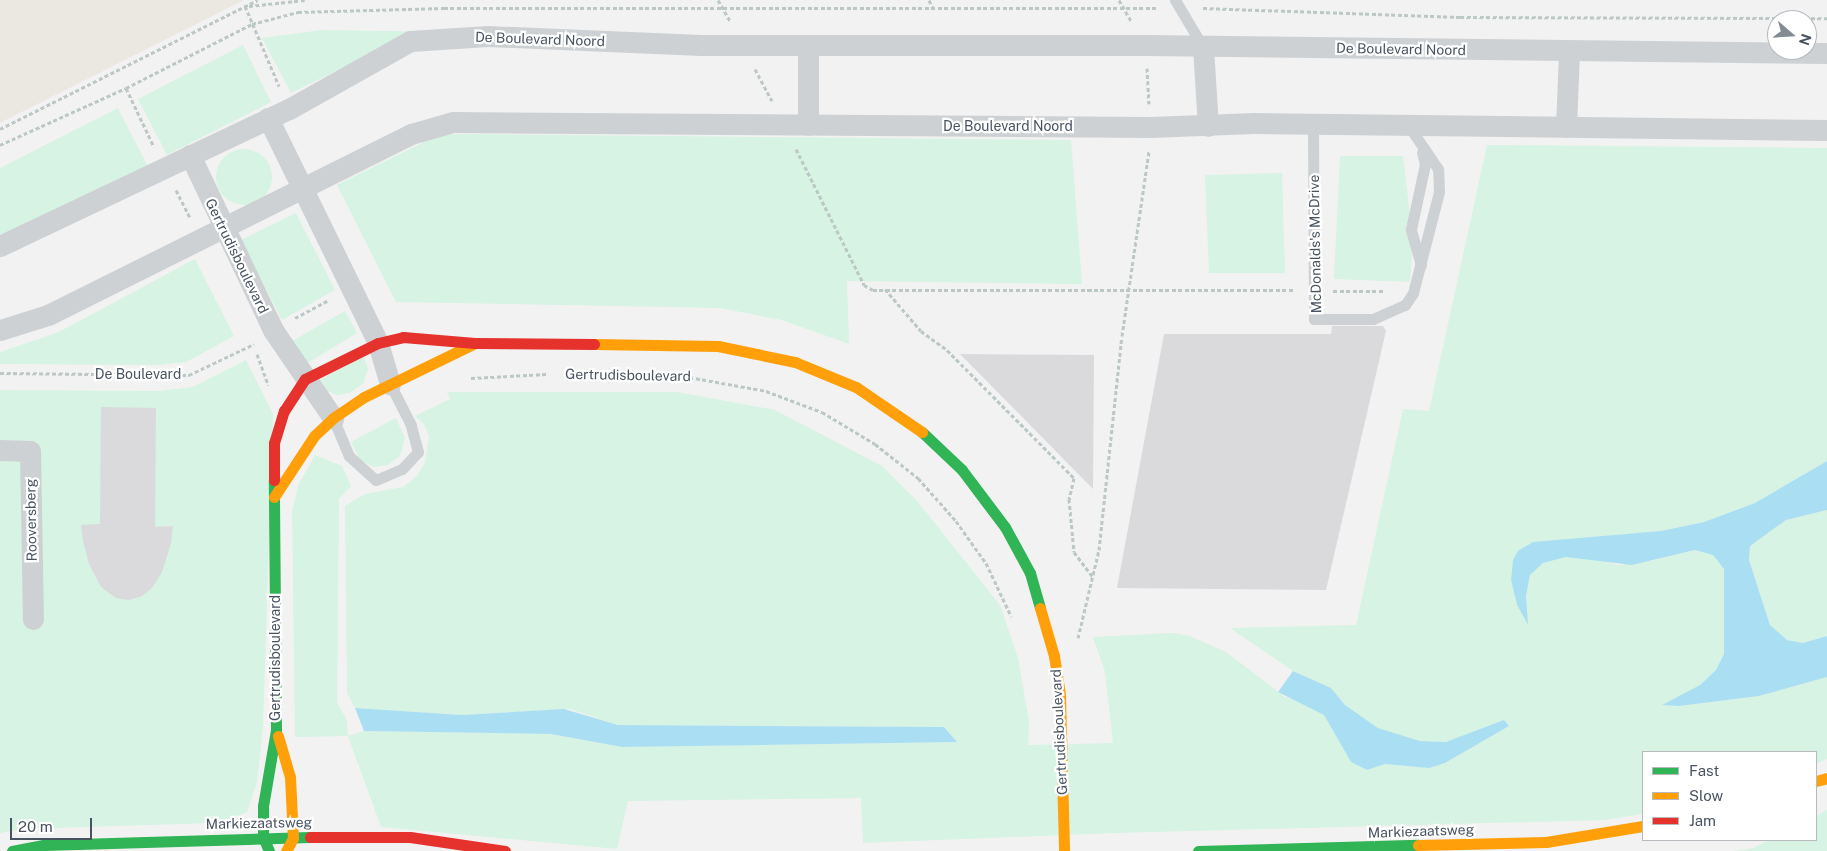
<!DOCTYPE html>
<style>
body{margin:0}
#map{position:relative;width:1827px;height:851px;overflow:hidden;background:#f3f2f2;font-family:"Public Sans",sans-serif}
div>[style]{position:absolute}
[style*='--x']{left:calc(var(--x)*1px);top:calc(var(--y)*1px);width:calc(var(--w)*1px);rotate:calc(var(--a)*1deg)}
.green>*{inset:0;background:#d6f3e3}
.round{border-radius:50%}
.sand>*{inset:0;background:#eae8e1}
.water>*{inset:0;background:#aadef2}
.building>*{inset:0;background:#dadadd}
.path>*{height:3px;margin-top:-1.5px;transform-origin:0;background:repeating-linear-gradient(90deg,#bbc8c5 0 4px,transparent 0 6.5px)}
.lane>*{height:11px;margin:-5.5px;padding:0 5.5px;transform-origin:5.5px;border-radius:5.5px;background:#ced1d3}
.street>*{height:21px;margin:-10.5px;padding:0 10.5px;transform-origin:10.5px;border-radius:10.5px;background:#ced1d3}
.fast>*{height:11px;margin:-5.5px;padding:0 5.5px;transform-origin:5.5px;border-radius:5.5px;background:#30b455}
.slow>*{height:11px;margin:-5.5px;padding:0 5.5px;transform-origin:5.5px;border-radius:5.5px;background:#ff9f0a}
.jam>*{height:11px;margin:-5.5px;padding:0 5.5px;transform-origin:5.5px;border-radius:5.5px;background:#e5322d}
span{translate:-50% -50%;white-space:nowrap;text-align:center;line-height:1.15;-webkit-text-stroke:4.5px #fff;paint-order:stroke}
.street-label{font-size:14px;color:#485360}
.legend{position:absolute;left:1642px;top:751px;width:175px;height:90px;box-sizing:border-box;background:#fff;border:1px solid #b6babf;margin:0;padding:6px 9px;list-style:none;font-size:15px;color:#485360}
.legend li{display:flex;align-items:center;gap:10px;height:25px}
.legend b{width:25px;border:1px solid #b6babf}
.north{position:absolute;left:1767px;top:10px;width:50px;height:50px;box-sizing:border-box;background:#fff;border:1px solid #b6babf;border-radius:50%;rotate:109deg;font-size:14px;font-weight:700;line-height:20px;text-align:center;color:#485360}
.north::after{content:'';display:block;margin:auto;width:18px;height:22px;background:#848b93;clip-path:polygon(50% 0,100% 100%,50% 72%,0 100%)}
.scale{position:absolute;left:10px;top:818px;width:82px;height:22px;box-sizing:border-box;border:2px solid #485360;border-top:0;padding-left:6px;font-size:15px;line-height:18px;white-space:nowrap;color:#485360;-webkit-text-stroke:4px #fff;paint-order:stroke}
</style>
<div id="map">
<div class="green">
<div style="clip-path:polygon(322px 30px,449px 32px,359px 60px,291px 93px,262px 38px)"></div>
<div style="clip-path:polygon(243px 45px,271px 102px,167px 155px,138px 99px)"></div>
<div style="clip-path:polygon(118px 108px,147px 165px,0 238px,0 168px)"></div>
<div style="clip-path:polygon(453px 134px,1071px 140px,1082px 284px,847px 281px,849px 344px,782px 320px,720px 308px,396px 302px,337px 185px,434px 137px)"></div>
<div style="clip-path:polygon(1487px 145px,1827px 148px,1827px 461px,1755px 503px,1704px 522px,1661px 531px,1598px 538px,1513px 560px,1511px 580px,1517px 605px,1527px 623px,1526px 596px,1530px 575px,1543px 563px,1566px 557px,1591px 558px,1618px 565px,1651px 561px,1695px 550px,1713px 555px,1724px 569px,1724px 654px,1716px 670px,1700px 685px,1663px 705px,1679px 706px,1759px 696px,1827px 677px,1827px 759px,1816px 764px,1816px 752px,1643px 752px,1643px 814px,1605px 820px,1116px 833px,863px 843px,861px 798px,628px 801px,617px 849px,381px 827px,348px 736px,295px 737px,292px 510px,299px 484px,315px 455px,342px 466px,351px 486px,339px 499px,337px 702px,347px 721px,348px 736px,364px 731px,551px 734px,622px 747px,956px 742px,944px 727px,618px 725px,570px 709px,462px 715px,355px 708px,347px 693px,345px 506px,365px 494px,403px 487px,416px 477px,425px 463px,429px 436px,424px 424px,415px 416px,450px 399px,447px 392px,677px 392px,775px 410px,882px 466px,918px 502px,1000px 605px,1018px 658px,1029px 721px,1028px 745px,1113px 743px,1105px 672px,1093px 637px,1173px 633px,1190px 636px,1226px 652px,1285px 697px,1313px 706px,1324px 715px,1351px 762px,1367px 770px,1384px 764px,1415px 767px,1445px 763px,1509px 726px,1446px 742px,1420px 741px,1378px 728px,1345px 705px,1331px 688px,1293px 671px,1230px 628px,1356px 625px,1403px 409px,1429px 411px)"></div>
<div class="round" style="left:216px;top:149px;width:56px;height:56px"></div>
<div style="clip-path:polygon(1340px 156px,1403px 156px,1413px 241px,1410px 282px,1334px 279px)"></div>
<div style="clip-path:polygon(1282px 173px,1285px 273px,1209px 273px,1205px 175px)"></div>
<div style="clip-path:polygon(296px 213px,335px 290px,282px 320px,241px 240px)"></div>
<div style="clip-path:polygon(195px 259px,234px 336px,186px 362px,158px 365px,0 364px,0 352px,59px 332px)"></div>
<div style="clip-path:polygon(345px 311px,357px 333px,304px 365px,292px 341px)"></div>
<div style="clip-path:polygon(363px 355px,368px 369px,363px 384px,349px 393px,337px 395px,325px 390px,318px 381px)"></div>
<div style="clip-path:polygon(246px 360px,273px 414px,263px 727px,257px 782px,247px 812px,226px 821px,212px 823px,24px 829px,0 833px,0 390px,159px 391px,193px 387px)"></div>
<div style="clip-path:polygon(396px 418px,405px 438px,400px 456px,388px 465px,374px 467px,360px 460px,351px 442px)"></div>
<div style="clip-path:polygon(1827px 510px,1827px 636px,1803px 643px,1787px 640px,1770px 625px,1749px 560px,1750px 546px,1786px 520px)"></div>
<div style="clip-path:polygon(1827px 810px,1827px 851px,1733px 851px,1753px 848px,1769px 840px,1816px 840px,1816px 816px)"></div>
</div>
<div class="sand">
<div style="clip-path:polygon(0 0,244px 0,0 123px)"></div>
</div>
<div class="water">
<div style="clip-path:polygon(1827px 461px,1827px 510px,1786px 520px,1750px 546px,1749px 560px,1770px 625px,1787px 640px,1803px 643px,1827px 636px,1827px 677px,1759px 696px,1679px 706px,1662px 705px,1700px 685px,1716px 670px,1724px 654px,1724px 569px,1713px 555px,1695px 550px,1632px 565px,1566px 557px,1543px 563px,1530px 575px,1526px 596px,1528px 625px,1517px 605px,1511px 580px,1513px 560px,1518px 551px,1533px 542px,1661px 531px,1704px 522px,1755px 503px)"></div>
<div style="clip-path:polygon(1293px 671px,1331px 688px,1345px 705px,1378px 728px,1420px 741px,1446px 742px,1504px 720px,1509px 726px,1445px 763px,1429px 768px,1385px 764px,1367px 770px,1351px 762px,1324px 715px,1278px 692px)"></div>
<div style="clip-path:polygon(355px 708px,462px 715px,564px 709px,618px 725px,944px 727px,957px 742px,622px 747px,551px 734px,364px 731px)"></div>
</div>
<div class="building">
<div style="clip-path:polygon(1332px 326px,1383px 326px,1386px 331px,1326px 590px,1117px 588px,1164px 334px,1331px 334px)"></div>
<div style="clip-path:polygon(960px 354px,1094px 355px,1093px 489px)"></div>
<div style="clip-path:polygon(101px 407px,156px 408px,155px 527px,173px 526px,171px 543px,162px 572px,152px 588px,142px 596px,129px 600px,116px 598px,101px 587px,89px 564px,83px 541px,81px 525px,100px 524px)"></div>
</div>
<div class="path">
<div style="--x:718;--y:0;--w:24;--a:60"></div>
<div style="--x:929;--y:0;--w:9;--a:63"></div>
<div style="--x:1119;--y:0;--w:24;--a:60"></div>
<div style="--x:245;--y:6;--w:87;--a:67"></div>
<div style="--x:249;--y:6;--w:56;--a:-6.1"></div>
<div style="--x:1203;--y:8;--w:257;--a:2"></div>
<div style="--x:1460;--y:17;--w:367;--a:0.2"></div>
<div style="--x:1147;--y:68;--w:36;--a:87"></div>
<div style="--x:755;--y:69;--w:36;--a:62"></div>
<div style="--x:126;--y:88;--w:65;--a:64.6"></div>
<div style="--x:0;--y:129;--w:288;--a:-26.6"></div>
<div style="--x:0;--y:145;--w:138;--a:-24.3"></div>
<div style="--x:126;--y:88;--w:141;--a:-26.9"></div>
<div style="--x:252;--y:24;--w:48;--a:-14.6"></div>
<div style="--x:298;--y:12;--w:146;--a:-1.6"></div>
<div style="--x:444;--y:8;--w:713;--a:0"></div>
<div style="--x:796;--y:149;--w:152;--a:63.4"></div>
<div style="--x:864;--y:285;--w:10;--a:29"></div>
<div style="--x:873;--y:290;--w:421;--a:0"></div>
<div style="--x:176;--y:190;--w:31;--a:63"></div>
<div style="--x:885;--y:289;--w:55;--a:49.4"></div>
<div style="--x:921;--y:331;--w:32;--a:36"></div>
<div style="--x:947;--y:350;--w:180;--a:45.2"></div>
<div style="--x:1074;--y:478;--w:22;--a:103"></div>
<div style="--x:1069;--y:499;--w:53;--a:84.6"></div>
<div style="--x:1074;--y:552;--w:30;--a:53"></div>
<div style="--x:1333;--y:291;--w:51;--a:0"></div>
<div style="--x:295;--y:318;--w:38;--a:-28"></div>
<div style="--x:257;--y:354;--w:33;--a:70"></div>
<div style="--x:0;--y:373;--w:189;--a:0.6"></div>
<div style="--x:189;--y:375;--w:72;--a:-25.5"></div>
<div style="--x:683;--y:376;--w:84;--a:10.2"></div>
<div style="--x:766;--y:391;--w:60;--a:20.6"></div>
<div style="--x:822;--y:412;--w:62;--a:31.1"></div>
<div style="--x:875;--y:444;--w:55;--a:38.3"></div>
<div style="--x:918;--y:478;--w:57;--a:48.5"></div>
<div style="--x:956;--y:521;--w:52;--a:54.5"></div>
<div style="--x:986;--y:563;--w:59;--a:64.7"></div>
<div style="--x:471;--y:378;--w:76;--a:-3"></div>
<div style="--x:1078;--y:638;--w:90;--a:-76.6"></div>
<div style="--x:1099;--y:550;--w:215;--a:-83.9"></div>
<div style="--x:1122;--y:336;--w:188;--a:-81.7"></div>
</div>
<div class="lane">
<div style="--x:1175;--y:0;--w:55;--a:59.2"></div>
<div style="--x:1313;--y:124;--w:195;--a:89.7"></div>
<div style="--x:1314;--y:319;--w:59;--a:0"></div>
<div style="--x:1373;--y:319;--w:35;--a:-24"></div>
<div style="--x:1405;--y:305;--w:14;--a:-56"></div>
<div style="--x:1413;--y:293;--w:104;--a:-75.6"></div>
<div style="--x:1439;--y:192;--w:23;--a:-92"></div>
<div style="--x:1438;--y:169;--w:53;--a:-124.3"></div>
<div style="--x:1421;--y:265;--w:37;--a:-106"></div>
<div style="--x:1411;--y:229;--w:66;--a:-77.8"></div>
<div style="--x:1425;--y:164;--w:12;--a:-104"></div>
<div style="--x:333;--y:418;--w:41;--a:67.2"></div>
<div style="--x:349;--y:456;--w:36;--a:42"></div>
<div style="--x:376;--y:480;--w:28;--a:-23"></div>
<div style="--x:402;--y:469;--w:23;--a:-47"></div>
<div style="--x:418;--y:452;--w:28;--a:-105"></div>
<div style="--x:411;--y:425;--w:46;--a:-117.1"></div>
</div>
<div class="street">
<div style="--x:1203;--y:47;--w:79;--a:86.4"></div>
<div style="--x:268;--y:118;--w:250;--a:63.9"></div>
<div style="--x:378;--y:343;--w:43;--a:73.7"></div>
<div style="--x:808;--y:125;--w:80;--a:-90"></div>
<div style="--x:1566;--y:127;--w:75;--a:-87.7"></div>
<div style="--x:190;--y:155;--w:194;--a:64.6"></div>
<div style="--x:273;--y:330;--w:107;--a:55.7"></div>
<div style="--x:0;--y:246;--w:320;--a:-25.4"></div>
<div style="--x:289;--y:109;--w:139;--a:-29.3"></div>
<div style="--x:410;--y:41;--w:78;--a:-3.7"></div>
<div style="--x:488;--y:36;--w:213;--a:2.4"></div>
<div style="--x:701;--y:45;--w:444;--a:0"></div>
<div style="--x:1145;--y:45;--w:682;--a:0.67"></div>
<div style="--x:0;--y:330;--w:50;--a:-17.4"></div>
<div style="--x:48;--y:315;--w:406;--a:-26.5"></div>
<div style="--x:411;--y:134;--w:44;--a:-15.9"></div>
<div style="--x:453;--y:122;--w:697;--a:0.41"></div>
<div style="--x:1150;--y:127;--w:104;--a:-2.2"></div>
<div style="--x:1254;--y:123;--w:573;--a:0.7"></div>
<div style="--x:0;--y:450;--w:30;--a:2"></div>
<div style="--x:30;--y:451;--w:168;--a:89"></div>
</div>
<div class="fast">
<div style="--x:922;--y:432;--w:55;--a:43.5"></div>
<div style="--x:962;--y:470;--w:71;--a:53"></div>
<div style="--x:1005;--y:527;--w:52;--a:61.5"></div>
<div style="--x:1030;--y:573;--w:36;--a:74"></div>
<div style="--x:12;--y:851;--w:33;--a:-11"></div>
<div style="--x:44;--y:845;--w:266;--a:-1.7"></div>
<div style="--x:269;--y:851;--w:15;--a:-113"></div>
<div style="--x:263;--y:837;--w:31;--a:-90"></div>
<div style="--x:263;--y:806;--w:77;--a:-80.3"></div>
<div style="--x:276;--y:730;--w:250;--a:-90.5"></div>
<div style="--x:1198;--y:851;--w:220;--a:-1.6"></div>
</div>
<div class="slow">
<div style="--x:594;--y:344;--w:124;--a:0.9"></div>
<div style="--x:718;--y:346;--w:79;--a:11.7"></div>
<div style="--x:795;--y:362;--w:66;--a:22.3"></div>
<div style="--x:856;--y:387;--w:80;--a:34.3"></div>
<div style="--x:274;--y:497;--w:73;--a:-56.7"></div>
<div style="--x:314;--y:436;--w:26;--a:-43"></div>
<div style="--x:333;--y:418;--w:37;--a:-34"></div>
<div style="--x:364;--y:397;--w:123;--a:-25.9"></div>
<div style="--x:1040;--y:608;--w:50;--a:73.7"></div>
<div style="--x:1054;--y:656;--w:39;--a:81"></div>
<div style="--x:1060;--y:695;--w:156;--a:88.5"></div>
<div style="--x:278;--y:736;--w:43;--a:73.7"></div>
<div style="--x:290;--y:777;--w:61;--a:87.2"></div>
<div style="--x:293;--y:838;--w:15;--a:118"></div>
<div style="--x:1816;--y:781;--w:11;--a:-15"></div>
<div style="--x:1418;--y:845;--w:128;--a:-1.3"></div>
<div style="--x:1546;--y:842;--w:98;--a:-9.4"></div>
</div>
<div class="jam">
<div style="--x:274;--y:480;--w:37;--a:-90"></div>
<div style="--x:274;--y:443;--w:34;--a:-73"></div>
<div style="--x:284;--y:411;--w:38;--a:-57"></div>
<div style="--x:305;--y:379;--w:81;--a:-26.3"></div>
<div style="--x:378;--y:343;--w:26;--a:-13"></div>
<div style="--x:403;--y:337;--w:72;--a:4.8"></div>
<div style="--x:475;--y:343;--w:119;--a:0.5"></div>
<div style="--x:310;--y:837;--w:100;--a:0"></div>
<div style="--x:410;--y:837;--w:96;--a:8.4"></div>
</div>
<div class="street-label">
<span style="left:540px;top:39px;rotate:2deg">De Boulevard Noord</span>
<span style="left:1401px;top:49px;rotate:1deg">De Boulevard Noord</span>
<span style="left:1008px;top:126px">De Boulevard Noord</span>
<span style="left:1315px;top:244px;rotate:-91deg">McDonalds's McDrive</span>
<span style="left:237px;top:256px;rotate:64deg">Gertrudisboulevard</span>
<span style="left:138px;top:374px">De Boulevard</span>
<span style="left:628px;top:375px;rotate:1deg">Gertrudisboulevard</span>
<span style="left:31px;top:520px;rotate:-91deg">Rooversberg</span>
<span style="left:275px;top:658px;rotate:-90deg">Gertrudisboulevard</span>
<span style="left:1059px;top:732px;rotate:-93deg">Gertrudisboulevard</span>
<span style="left:259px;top:823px;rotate:-1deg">Markiezaatsweg</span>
<span style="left:1421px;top:831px;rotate:-2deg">Markiezaatsweg</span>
</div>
<ul class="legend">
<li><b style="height:6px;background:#30b455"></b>Fast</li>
<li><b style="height:6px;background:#ff9f0a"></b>Slow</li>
<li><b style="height:6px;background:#e5322d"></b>Jam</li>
</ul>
<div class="north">N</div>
<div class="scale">20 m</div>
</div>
